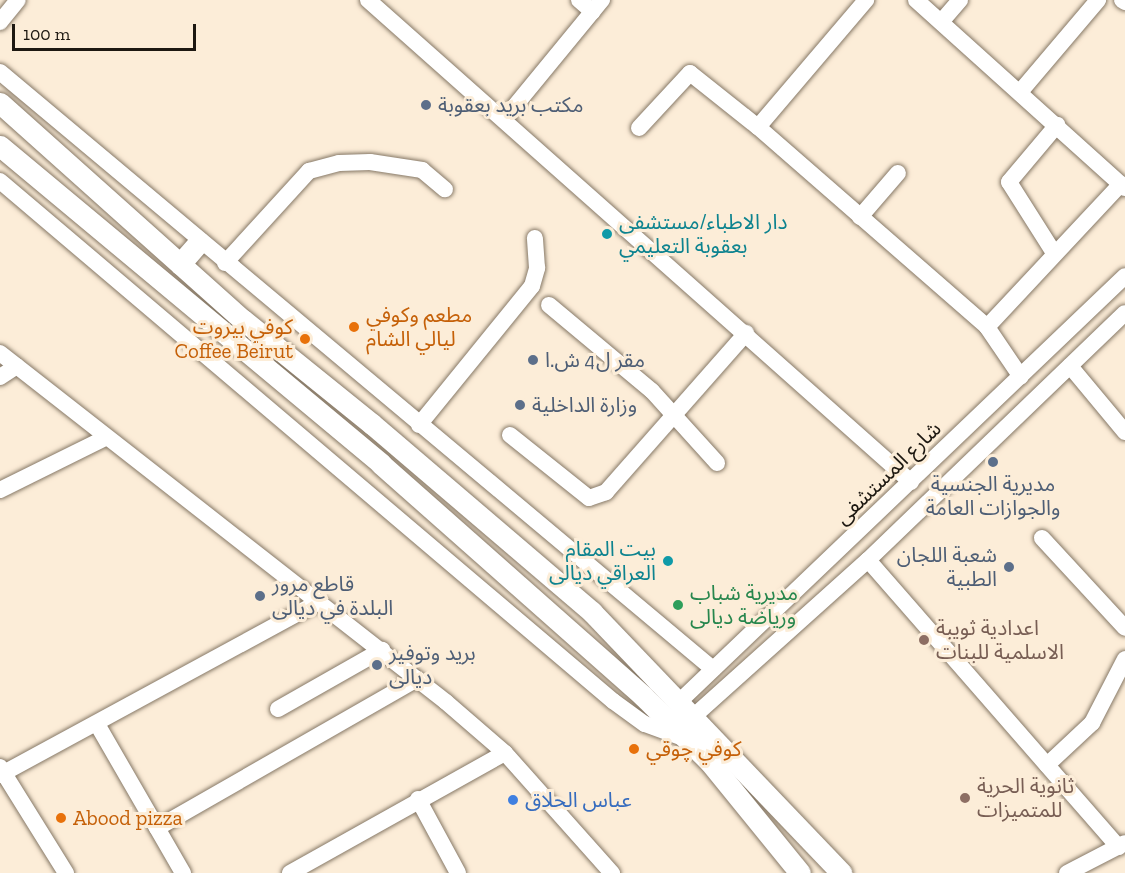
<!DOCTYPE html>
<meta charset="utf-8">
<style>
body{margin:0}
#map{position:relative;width:1125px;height:873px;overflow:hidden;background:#fcedd8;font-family:"Zilla Slab","Noto Sans Arabic",serif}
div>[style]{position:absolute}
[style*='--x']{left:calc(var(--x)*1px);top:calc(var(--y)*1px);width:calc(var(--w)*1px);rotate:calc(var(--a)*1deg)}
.roads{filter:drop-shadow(0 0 2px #867866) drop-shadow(0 0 2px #867866)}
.minor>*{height:16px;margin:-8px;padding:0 8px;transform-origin:8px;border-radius:8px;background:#fff}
.major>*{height:21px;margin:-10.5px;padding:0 10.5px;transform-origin:10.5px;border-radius:10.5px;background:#fff}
.dots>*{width:16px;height:16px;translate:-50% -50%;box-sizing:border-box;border:3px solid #fcedd8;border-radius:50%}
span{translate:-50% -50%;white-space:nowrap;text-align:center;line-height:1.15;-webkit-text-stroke:6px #fcedd8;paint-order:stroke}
.service-label{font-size:21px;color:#4e5e75}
.left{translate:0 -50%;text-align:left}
.right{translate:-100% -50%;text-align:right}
.culture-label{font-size:21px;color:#0d838f}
.food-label{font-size:21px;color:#c56008}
.street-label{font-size:21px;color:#1d1811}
.leisure-label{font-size:21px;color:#27864d}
.education-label{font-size:21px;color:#785e54}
.shop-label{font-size:21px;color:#366cbe}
.scale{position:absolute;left:12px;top:24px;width:184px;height:27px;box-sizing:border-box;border:3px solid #1d1811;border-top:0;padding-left:8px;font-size:18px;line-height:21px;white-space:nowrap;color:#1d1811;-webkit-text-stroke:4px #fcedd8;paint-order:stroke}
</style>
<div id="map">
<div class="roads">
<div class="minor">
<div style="--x:368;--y:0;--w:726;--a:41.59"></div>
<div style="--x:579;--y:0;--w:18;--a:41"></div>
<div style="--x:916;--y:0;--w:281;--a:42"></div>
<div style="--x:1122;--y:0;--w:4;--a:34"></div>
<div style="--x:0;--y:22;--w:28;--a:-51"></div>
<div style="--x:941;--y:22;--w:29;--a:-49"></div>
<div style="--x:0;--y:72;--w:930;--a:39.94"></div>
<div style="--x:1020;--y:92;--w:121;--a:-49.7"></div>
<div style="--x:505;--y:118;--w:153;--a:-50.6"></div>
<div style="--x:758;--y:127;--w:167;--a:-49.6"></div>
<div style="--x:639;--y:128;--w:75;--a:-47.2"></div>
<div style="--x:690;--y:73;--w:87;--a:38.5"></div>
<div style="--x:758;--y:127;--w:304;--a:41.1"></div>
<div style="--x:987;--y:327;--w:60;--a:55.8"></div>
<div style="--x:0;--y:181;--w:804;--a:40.31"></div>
<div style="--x:613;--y:701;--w:39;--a:36"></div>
<div style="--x:645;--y:724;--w:40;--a:20.2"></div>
<div style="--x:860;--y:217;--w:58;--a:-49.2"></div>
<div style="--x:1054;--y:253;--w:84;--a:-122.4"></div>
<div style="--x:1009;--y:182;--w:75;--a:-49.9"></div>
<div style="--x:225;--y:263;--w:125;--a:-47.6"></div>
<div style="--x:309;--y:171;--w:31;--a:-15"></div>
<div style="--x:339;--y:163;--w:31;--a:-2"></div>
<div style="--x:370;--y:162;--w:53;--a:8.7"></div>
<div style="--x:422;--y:170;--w:30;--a:40"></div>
<div style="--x:549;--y:305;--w:134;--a:39.9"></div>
<div style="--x:652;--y:391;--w:97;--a:47.9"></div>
<div style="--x:987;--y:327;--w:196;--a:-46.9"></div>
<div style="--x:0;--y:353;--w:566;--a:38.04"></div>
<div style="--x:446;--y:702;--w:78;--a:40.8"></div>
<div style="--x:505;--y:753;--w:161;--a:48.3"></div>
<div style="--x:1070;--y:366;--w:86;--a:50.2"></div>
<div style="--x:0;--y:377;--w:20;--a:-33"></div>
<div style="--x:419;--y:425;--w:179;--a:-50.9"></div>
<div style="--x:532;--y:286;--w:19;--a:-74"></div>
<div style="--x:537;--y:268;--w:30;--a:-94"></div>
<div style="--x:510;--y:435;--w:101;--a:38.6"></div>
<div style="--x:589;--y:498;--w:18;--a:-19"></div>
<div style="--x:606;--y:492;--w:212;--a:-48.6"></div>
<div style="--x:0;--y:490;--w:117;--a:-26.3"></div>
<div style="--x:1042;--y:538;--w:122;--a:47.3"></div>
<div style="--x:868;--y:560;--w:381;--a:48.9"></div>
<div style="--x:680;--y:701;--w:615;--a:-43.68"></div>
<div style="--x:278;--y:709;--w:120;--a:-29.6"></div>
<div style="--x:693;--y:717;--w:235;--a:-41.9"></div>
<div style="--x:868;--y:560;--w:356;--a:-43.9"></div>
<div style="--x:97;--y:724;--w:172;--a:60"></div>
<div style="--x:1047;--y:765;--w:62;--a:-43"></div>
<div style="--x:1092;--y:723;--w:72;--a:-62.7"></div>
<div style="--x:0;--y:767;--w:125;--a:58.1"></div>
<div style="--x:0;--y:775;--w:362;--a:-28.5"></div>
<div style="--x:418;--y:799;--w:84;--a:61.6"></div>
<div style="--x:157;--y:828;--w:300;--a:-29.8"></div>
<div style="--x:290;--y:873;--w:246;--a:-29.2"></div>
<div style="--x:1067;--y:873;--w:65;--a:-27.3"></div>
</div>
<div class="major">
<div style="--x:0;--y:103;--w:326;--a:41.8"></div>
<div style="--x:243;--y:320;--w:166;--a:38.9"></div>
<div style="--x:372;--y:424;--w:289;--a:40.5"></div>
<div style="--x:592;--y:612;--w:361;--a:46.3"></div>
<div style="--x:0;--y:146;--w:496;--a:39.8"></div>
<div style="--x:381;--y:464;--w:350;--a:41.5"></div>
<div style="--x:643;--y:696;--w:93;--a:44.6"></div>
<div style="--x:709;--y:761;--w:144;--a:50.9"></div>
<div style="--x:180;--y:264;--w:29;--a:-49"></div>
</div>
</div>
<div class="dots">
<div style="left:426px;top:105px;background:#5c6f8a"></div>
<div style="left:607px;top:234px;background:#0f9aa8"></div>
<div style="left:354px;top:327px;background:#e8710a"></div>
<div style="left:305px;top:339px;background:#e8710a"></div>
<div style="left:533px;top:360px;background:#5c6f8a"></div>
<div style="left:520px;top:405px;background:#5c6f8a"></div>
<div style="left:993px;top:462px;background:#5c6f8a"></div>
<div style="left:668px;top:561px;background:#0f9aa8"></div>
<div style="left:1009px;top:567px;background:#5c6f8a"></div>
<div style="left:260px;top:596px;background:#5c6f8a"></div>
<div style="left:678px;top:605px;background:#2e9e5b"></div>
<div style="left:924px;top:640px;background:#8d6e63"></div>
<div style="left:377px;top:665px;background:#5c6f8a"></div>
<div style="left:634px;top:749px;background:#e8710a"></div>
<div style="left:965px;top:798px;background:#8d6e63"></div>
<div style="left:513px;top:800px;background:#3f7fe0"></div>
<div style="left:61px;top:818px;background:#e8710a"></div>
</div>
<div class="service-label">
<span class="left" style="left:438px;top:105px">مكتب بريد بعقوبة</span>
<span class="left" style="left:545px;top:360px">مقر ل4 ش.ا</span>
<span class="left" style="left:532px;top:405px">وزارة الداخلية</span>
<span style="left:993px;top:496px">مديرية الجنسية<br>والجوازات العامة</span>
<span class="right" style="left:997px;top:567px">شعبة اللجان<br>الطبية</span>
<span class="left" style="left:272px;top:596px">قاطع مرور<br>البلدة في ديالى</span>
<span class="left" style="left:389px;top:665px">بريد وتوفير<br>ديالى</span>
</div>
<div class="culture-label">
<span class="left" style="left:619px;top:234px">دار الاطباء/مستشفى<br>بعقوبة التعليمي</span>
<span class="right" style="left:656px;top:561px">بيت المقام<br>العراقي ديالى</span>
</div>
<div class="food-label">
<span class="left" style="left:366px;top:327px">مطعم وكوفي<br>ليالي الشام</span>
<span class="right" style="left:293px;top:339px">كوفي بيروت<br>Coffee Beirut</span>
<span class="left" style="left:646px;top:749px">كوفي چوقي</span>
<span class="left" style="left:73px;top:818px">Abood pizza</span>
</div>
<div class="street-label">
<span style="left:888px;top:473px;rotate:-44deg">شارع المستشفى</span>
</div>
<div class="leisure-label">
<span class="left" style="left:690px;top:605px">مديرية شباب<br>ورياضة ديالى</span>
</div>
<div class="education-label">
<span class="left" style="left:936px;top:640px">اعدادية ثويبة<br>الاسلمية للبنات</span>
<span class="left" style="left:977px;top:798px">ثانوية الحرية<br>للمتميزات</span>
</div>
<div class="shop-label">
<span class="left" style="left:525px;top:800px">عباس الحلاق</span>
</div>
<div class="scale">100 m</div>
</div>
